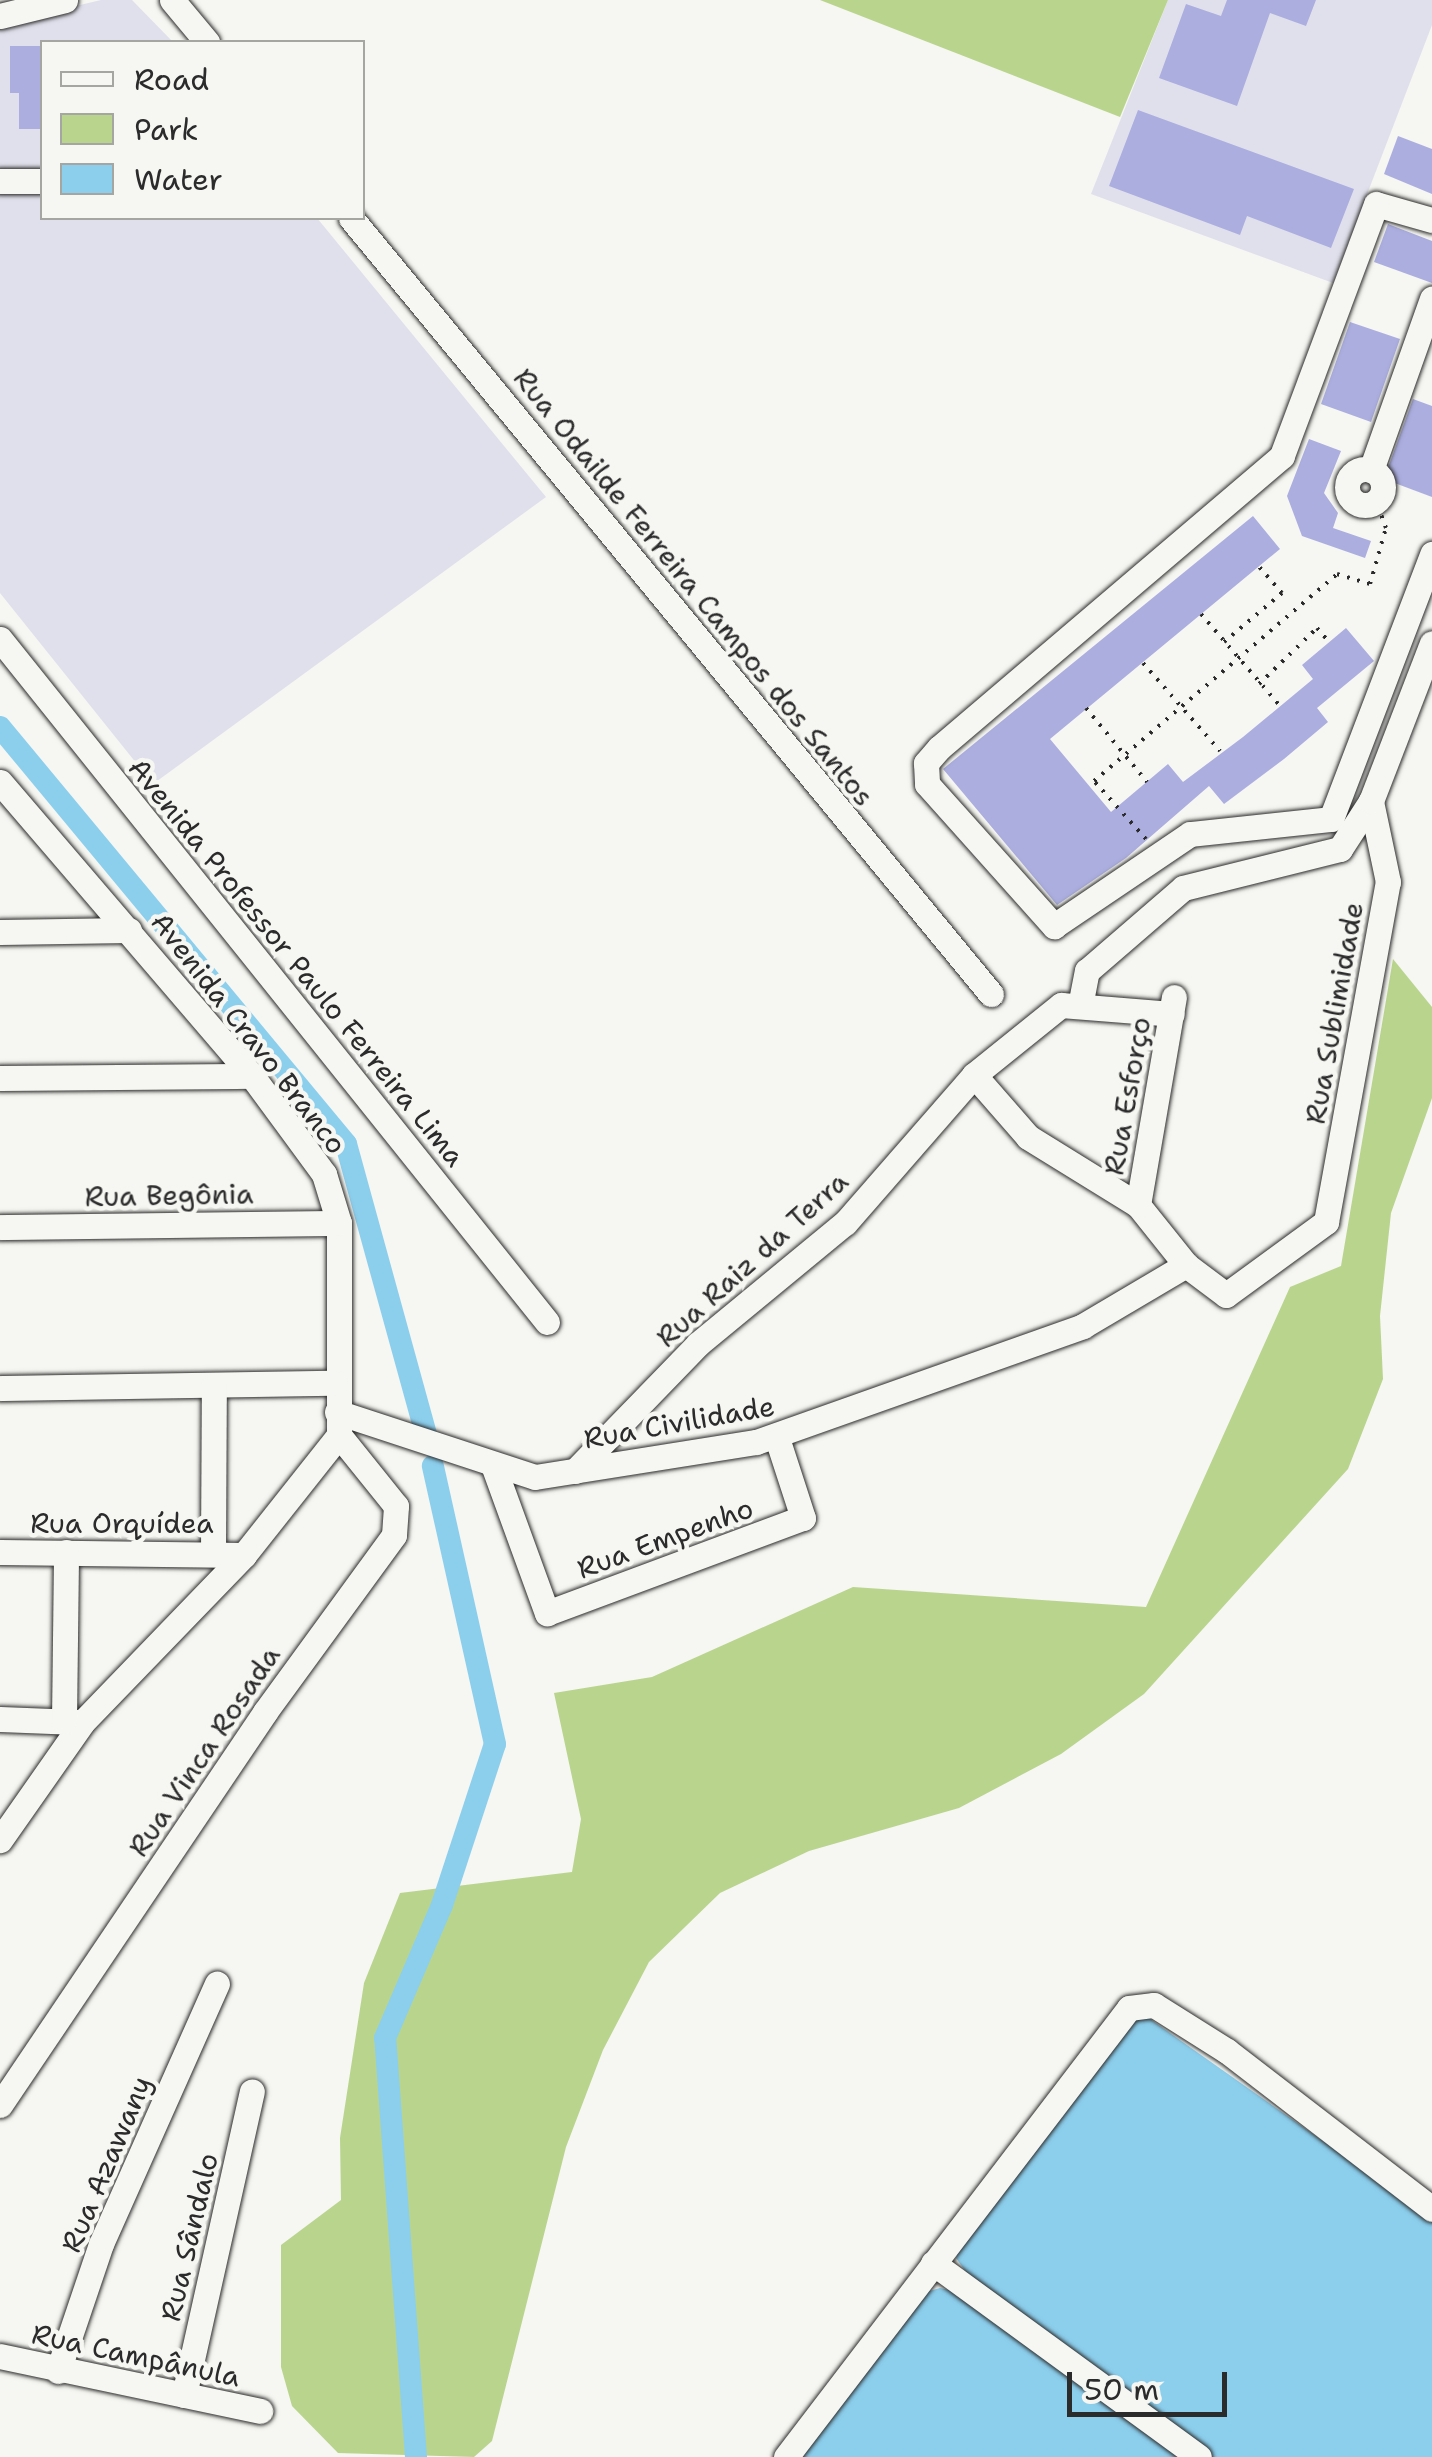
<!DOCTYPE html>
<meta charset="utf-8">
<style>
body{margin:0}
#map{position:relative;width:1432px;height:2457px;overflow:hidden;background:#f6f6f2;font-family:"Shantell Sans",sans-serif}
div>[style]{position:absolute}
[style*='--x']{left:calc(var(--x)*1px);top:calc(var(--y)*1px);width:calc(var(--w)*1px);rotate:calc(var(--a)*1deg)}
.built>*{inset:0;background:#e0e0ec}
.green>*{inset:0;background:#b9d58d}
.water>*{inset:0;background:#8ccfed}
.canal>*{height:22px;margin:-11px;padding:0 11px;transform-origin:11px;border-radius:11px;background:#8ccfed}
.building>*{inset:0;background:#acaedf}
.path>*{height:4px;margin-top:-2px;transform-origin:0;background:repeating-linear-gradient(90deg,#2b2b2b 0 2.5px,transparent 0 10.5px)}
.roads{filter:drop-shadow(0 0 2px #2b2b2b) drop-shadow(0 0 2px #2b2b2b)}
.minor>*{height:25px;margin:-12.5px;padding:0 12.5px;transform-origin:12.5px;border-radius:12.5px;background:#f6f6f2}
.minor>.ring{margin:-12.5px;padding:0;box-sizing:content-box;background:none;border:25px solid #f6f6f2;border-radius:50%}
span{translate:-50% -50%;white-space:nowrap;text-align:center;line-height:1.15;-webkit-text-stroke:9px #f6f6f2;paint-order:stroke}
.street-label{font-size:28px;color:#2b2b2b}
.legend{position:absolute;left:40px;top:40px;width:325px;height:180px;box-sizing:border-box;background:#f6f6f2;border:2px solid #a5a5a2;margin:0;padding:12px 18px;list-style:none;font-size:30px;color:#2b2b2b}
.legend li{display:flex;align-items:center;gap:20px;height:50px}
.legend b{width:50px;border:2px solid #a5a5a2}
.scale{position:absolute;left:1067px;top:2372px;width:160px;height:45px;box-sizing:border-box;border:5px solid #2b2b2b;border-top:0;padding-left:12px;font-size:30px;line-height:35px;white-space:nowrap;color:#2b2b2b;-webkit-text-stroke:8px #f6f6f2;paint-order:stroke}
</style>
<div id="map">
<div class="built">
<div style="clip-path:polygon(101px 0,132px 0,173px 42px,42px 42px,42px 218px,317px 218px,546px 497px,153px 784px,0 593px,0 24px)"></div>
<div style="clip-path:polygon(1168px 0,1432px 0,1432px 25px,1333px 283px,1091px 194px)"></div>
</div>
<div class="green">
<div style="clip-path:polygon(820px 0,1168px 0,1120px 117px)"></div>
<div style="clip-path:polygon(1393px 959px,1432px 1007px,1432px 1098px,1391px 1213px,1380px 1316px,1383px 1379px,1348px 1469px,1144px 1694px,1061px 1754px,959px 1808px,809px 1851px,720px 1893px,649px 1962px,603px 2050px,566px 2147px,492px 2441px,474px 2457px,338px 2453px,292px 2406px,281px 2367px,281px 2245px,341px 2200px,340px 2138px,364px 1983px,400px 1893px,572px 1872px,581px 1819px,554px 1693px,652px 1677px,853px 1587px,1146px 1607px,1290px 1287px,1341px 1266px)"></div>
</div>
<div class="water">
<div style="clip-path:polygon(1143px 2014px,1432px 2218px,1432px 2457px,1210px 2457px,973px 2282px,956px 2258px,961px 2242px,1116px 2030px)"></div>
<div style="clip-path:polygon(940px 2288px,958px 2292px,1179px 2457px,795px 2457px,926px 2292px)"></div>
</div>
<div class="canal">
<div style="--x:0;--y:727;--w:542;--a:50.32"></div>
<div style="--x:346;--y:1144;--w:301;--a:74.6"></div>
<div style="--x:416;--y:2457;--w:420;--a:-94.2"></div>
<div style="--x:385;--y:2038;--w:145;--a:-66.8"></div>
<div style="--x:442;--y:1905;--w:169;--a:-71.8"></div>
<div style="--x:495;--y:1744;--w:285;--a:-102.6"></div>
</div>
<div class="building">
<div style="clip-path:polygon(1227px 0,1316px 0,1306px 26px,1270px 13px,1237px 106px,1159px 78px,1186px 4px,1221px 16px)"></div>
<div style="clip-path:polygon(10px 46px,42px 46px,42px 129px,19px 129px,19px 93px,10px 93px)"></div>
<div style="clip-path:polygon(1138px 110px,1354px 189px,1331px 248px,1247px 216px,1240px 235px,1109px 186px)"></div>
<div style="clip-path:polygon(1398px 136px,1432px 149px,1432px 194px,1384px 174px)"></div>
<div style="clip-path:polygon(1388px 224px,1432px 241px,1432px 283px,1374px 262px)"></div>
<div style="clip-path:polygon(1350px 322px,1400px 339px,1371px 422px,1321px 404px)"></div>
<div style="clip-path:polygon(1413px 399px,1432px 406px,1432px 497px,1384px 479px)"></div>
<div style="clip-path:polygon(1309px 439px,1341px 451px,1324px 493px,1338px 513px,1333px 528px,1371px 541px,1365px 558px,1302px 536px,1287px 496px)"></div>
<div style="clip-path:polygon(1253px 516px,1280px 549px,1050px 739px,1111px 812px,1168px 764px,1183px 782px,1243px 737px,1313px 679px,1302px 665px,1346px 628px,1374px 661px,1317px 708px,1328px 722px,1284px 759px,1224px 804px,1209px 786px,1126px 858px,1057px 905px,943px 769px)"></div>
</div>
<div class="path">
<div style="--x:1201;--y:614;--w:121;--a:49.3"></div>
<div style="--x:1224;--y:642;--w:76;--a:-40.2"></div>
<div style="--x:1282;--y:593;--w:35;--a:-131"></div>
<div style="--x:1143;--y:663;--w:117;--a:48.8"></div>
<div style="--x:1259;--y:684;--w:81;--a:-44"></div>
<div style="--x:1317;--y:628;--w:18;--a:49"></div>
<div style="--x:1086;--y:708;--w:96;--a:50.5"></div>
<div style="--x:1146;--y:839;--w:78;--a:-131.9"></div>
<div style="--x:1094;--y:781;--w:319;--a:-40.4"></div>
<div style="--x:1337;--y:574;--w:34;--a:17"></div>
<div style="--x:1370;--y:584;--w:58;--a:-74.1"></div>
<div style="--x:1386;--y:528;--w:29;--a:-110"></div>
</div>
<div class="roads">
<div class="minor">
<div style="--x:172;--y:0;--w:55;--a:50.2"></div>
<div style="--x:0;--y:16;--w:67;--a:-13.8"></div>
<div style="--x:0;--y:181;--w:42;--a:0"></div>
<div style="--x:351;--y:218;--w:1006;--a:50.49"></div>
<div style="--x:1432;--y:220;--w:58;--a:-164.1"></div>
<div style="--x:1376;--y:204;--w:269;--a:110.5"></div>
<div style="--x:1282;--y:456;--w:450;--a:139.6"></div>
<div style="--x:939;--y:748;--w:20;--a:131"></div>
<div style="--x:926;--y:763;--w:21;--a:87"></div>
<div style="--x:927;--y:784;--w:191;--a:48.2"></div>
<div style="--x:1054;--y:926;--w:164;--a:-34.1"></div>
<div style="--x:1190;--y:834;--w:142;--a:-6.1"></div>
<div style="--x:1331;--y:819;--w:284;--a:-69.1"></div>
<div class="ring" style="left:1347px;top:469px;width:11px;height:11px"></div>
<div style="--x:1371;--y:470;--w:182;--a:-70.4"></div>
<div style="--x:0;--y:639;--w:875;--a:51.31"></div>
<div style="--x:0;--y:782;--w:387;--a:49.4"></div>
<div style="--x:252;--y:1076;--w:122;--a:53.7"></div>
<div style="--x:324;--y:1174;--w:51;--a:73"></div>
<div style="--x:339;--y:1223;--w:212;--a:90"></div>
<div style="--x:339;--y:1435;--w:153;--a:128.4"></div>
<div style="--x:244;--y:1555;--w:233;--a:134"></div>
<div style="--x:82;--y:1723;--w:143;--a:125"></div>
<div style="--x:0;--y:932;--w:129;--a:-0.9"></div>
<div style="--x:1080;--y:1006;--w:36;--a:-79"></div>
<div style="--x:1087;--y:971;--w:127;--a:-40.8"></div>
<div style="--x:1183;--y:888;--w:162;--a:-14"></div>
<div style="--x:1340;--y:849;--w:57;--a:-57.1"></div>
<div style="--x:974;--y:1075;--w:82;--a:48.9"></div>
<div style="--x:1028;--y:1137;--w:129;--a:31.7"></div>
<div style="--x:1138;--y:1205;--w:77;--a:51.3"></div>
<div style="--x:1186;--y:1265;--w:50;--a:36.9"></div>
<div style="--x:1226;--y:1295;--w:124;--a:-36.1"></div>
<div style="--x:1326;--y:1222;--w:346;--a:-79.7"></div>
<div style="--x:1388;--y:882;--w:83;--a:-101.9"></div>
<div style="--x:1371;--y:801;--w:169;--a:-68.9"></div>
<div style="--x:0;--y:1078;--w:252;--a:-0.5"></div>
<div style="--x:1138;--y:1205;--w:211;--a:-80.2"></div>
<div style="--x:0;--y:1227;--w:339;--a:-0.7"></div>
<div style="--x:0;--y:1388;--w:335;--a:-0.9"></div>
<div style="--x:337;--y:1412;--w:208;--a:18.2"></div>
<div style="--x:535;--y:1477;--w:224;--a:-9"></div>
<div style="--x:756;--y:1442;--w:347;--a:-19.5"></div>
<div style="--x:1083;--y:1326;--w:120;--a:-30.6"></div>
<div style="--x:493;--y:1465;--w:158;--a:70"></div>
<div style="--x:547;--y:1613;--w:273;--a:-20.4"></div>
<div style="--x:803;--y:1518;--w:84;--a:-108"></div>
<div style="--x:575;--y:1471;--w:177;--a:-45.9"></div>
<div style="--x:698;--y:1344;--w:190;--a:-39.5"></div>
<div style="--x:845;--y:1223;--w:196;--a:-48.9"></div>
<div style="--x:974;--y:1075;--w:112;--a:-38.8"></div>
<div style="--x:1061;--y:1005;--w:111;--a:4.6"></div>
<div style="--x:0;--y:1552;--w:244;--a:0.7"></div>
<div style="--x:213;--y:1553;--w:167;--a:-89.7"></div>
<div style="--x:0;--y:1719;--w:77;--a:2.2"></div>
<div style="--x:64;--y:1721;--w:169;--a:-89.3"></div>
<div style="--x:0;--y:2105;--w:474;--a:-56"></div>
<div style="--x:265;--y:1712;--w:219;--a:-53.9"></div>
<div style="--x:394;--y:1535;--w:29;--a:-86"></div>
<div style="--x:396;--y:1506;--w:91;--a:-128.8"></div>
<div style="--x:933;--y:2263;--w:329;--a:36.1"></div>
<div style="--x:0;--y:2356;--w:266;--a:11.9"></div>
<div style="--x:58;--y:2371;--w:134;--a:-71.3"></div>
<div style="--x:101;--y:2244;--w:285;--a:-66"></div>
<div style="--x:184;--y:2395;--w:311;--a:-77.4"></div>
<div style="--x:786;--y:2457;--w:565;--a:-52.62"></div>
<div style="--x:1129;--y:2008;--w:25;--a:-7"></div>
<div style="--x:1154;--y:2005;--w:86;--a:32.2"></div>
<div style="--x:1227;--y:2051;--w:259;--a:37.6"></div>
</div>
</div>
<div class="street-label">
<span style="left:694px;top:587px;rotate:51deg">Rua Odailde Ferreira Campos dos Santos</span>
<span style="left:297px;top:962px;rotate:51deg">Avenida Professor Paulo Ferreira Lima</span>
<span style="left:1334px;top:1013px;rotate:-80deg">Rua Sublimidade</span>
<span style="left:249px;top:1033px;rotate:52deg">Avenida Cravo Branco</span>
<span style="left:1127px;top:1096px;rotate:-80deg">Rua Esforço</span>
<span style="left:169px;top:1195px;rotate:-1deg">Rua Begônia</span>
<span style="left:752px;top:1259px;rotate:-42deg">Rua Raiz da Terra</span>
<span style="left:679px;top:1422px;rotate:-10deg">Rua Civilidade</span>
<span style="left:122px;top:1523px">Rua Orquídea</span>
<span style="left:665px;top:1538px;rotate:-20deg">Rua Empenho</span>
<span style="left:204px;top:1751px;rotate:-56deg">Rua Vinca Rosada</span>
<span style="left:106px;top:2164px;rotate:-67deg">Rua Azawany</span>
<span style="left:189px;top:2237px;rotate:-77deg">Rua Sândalo</span>
<span style="left:136px;top:2355px;rotate:12deg">Rua Campânula</span>
</div>
<ul class="legend">
<li><b style="height:12px;background:#f6f6f2"></b>Road</li>
<li><b style="height:28px;background:#b9d58d"></b>Park</li>
<li><b style="height:28px;background:#8ccfed"></b>Water</li>
</ul>
<div class="scale">50 m</div>
</div>
